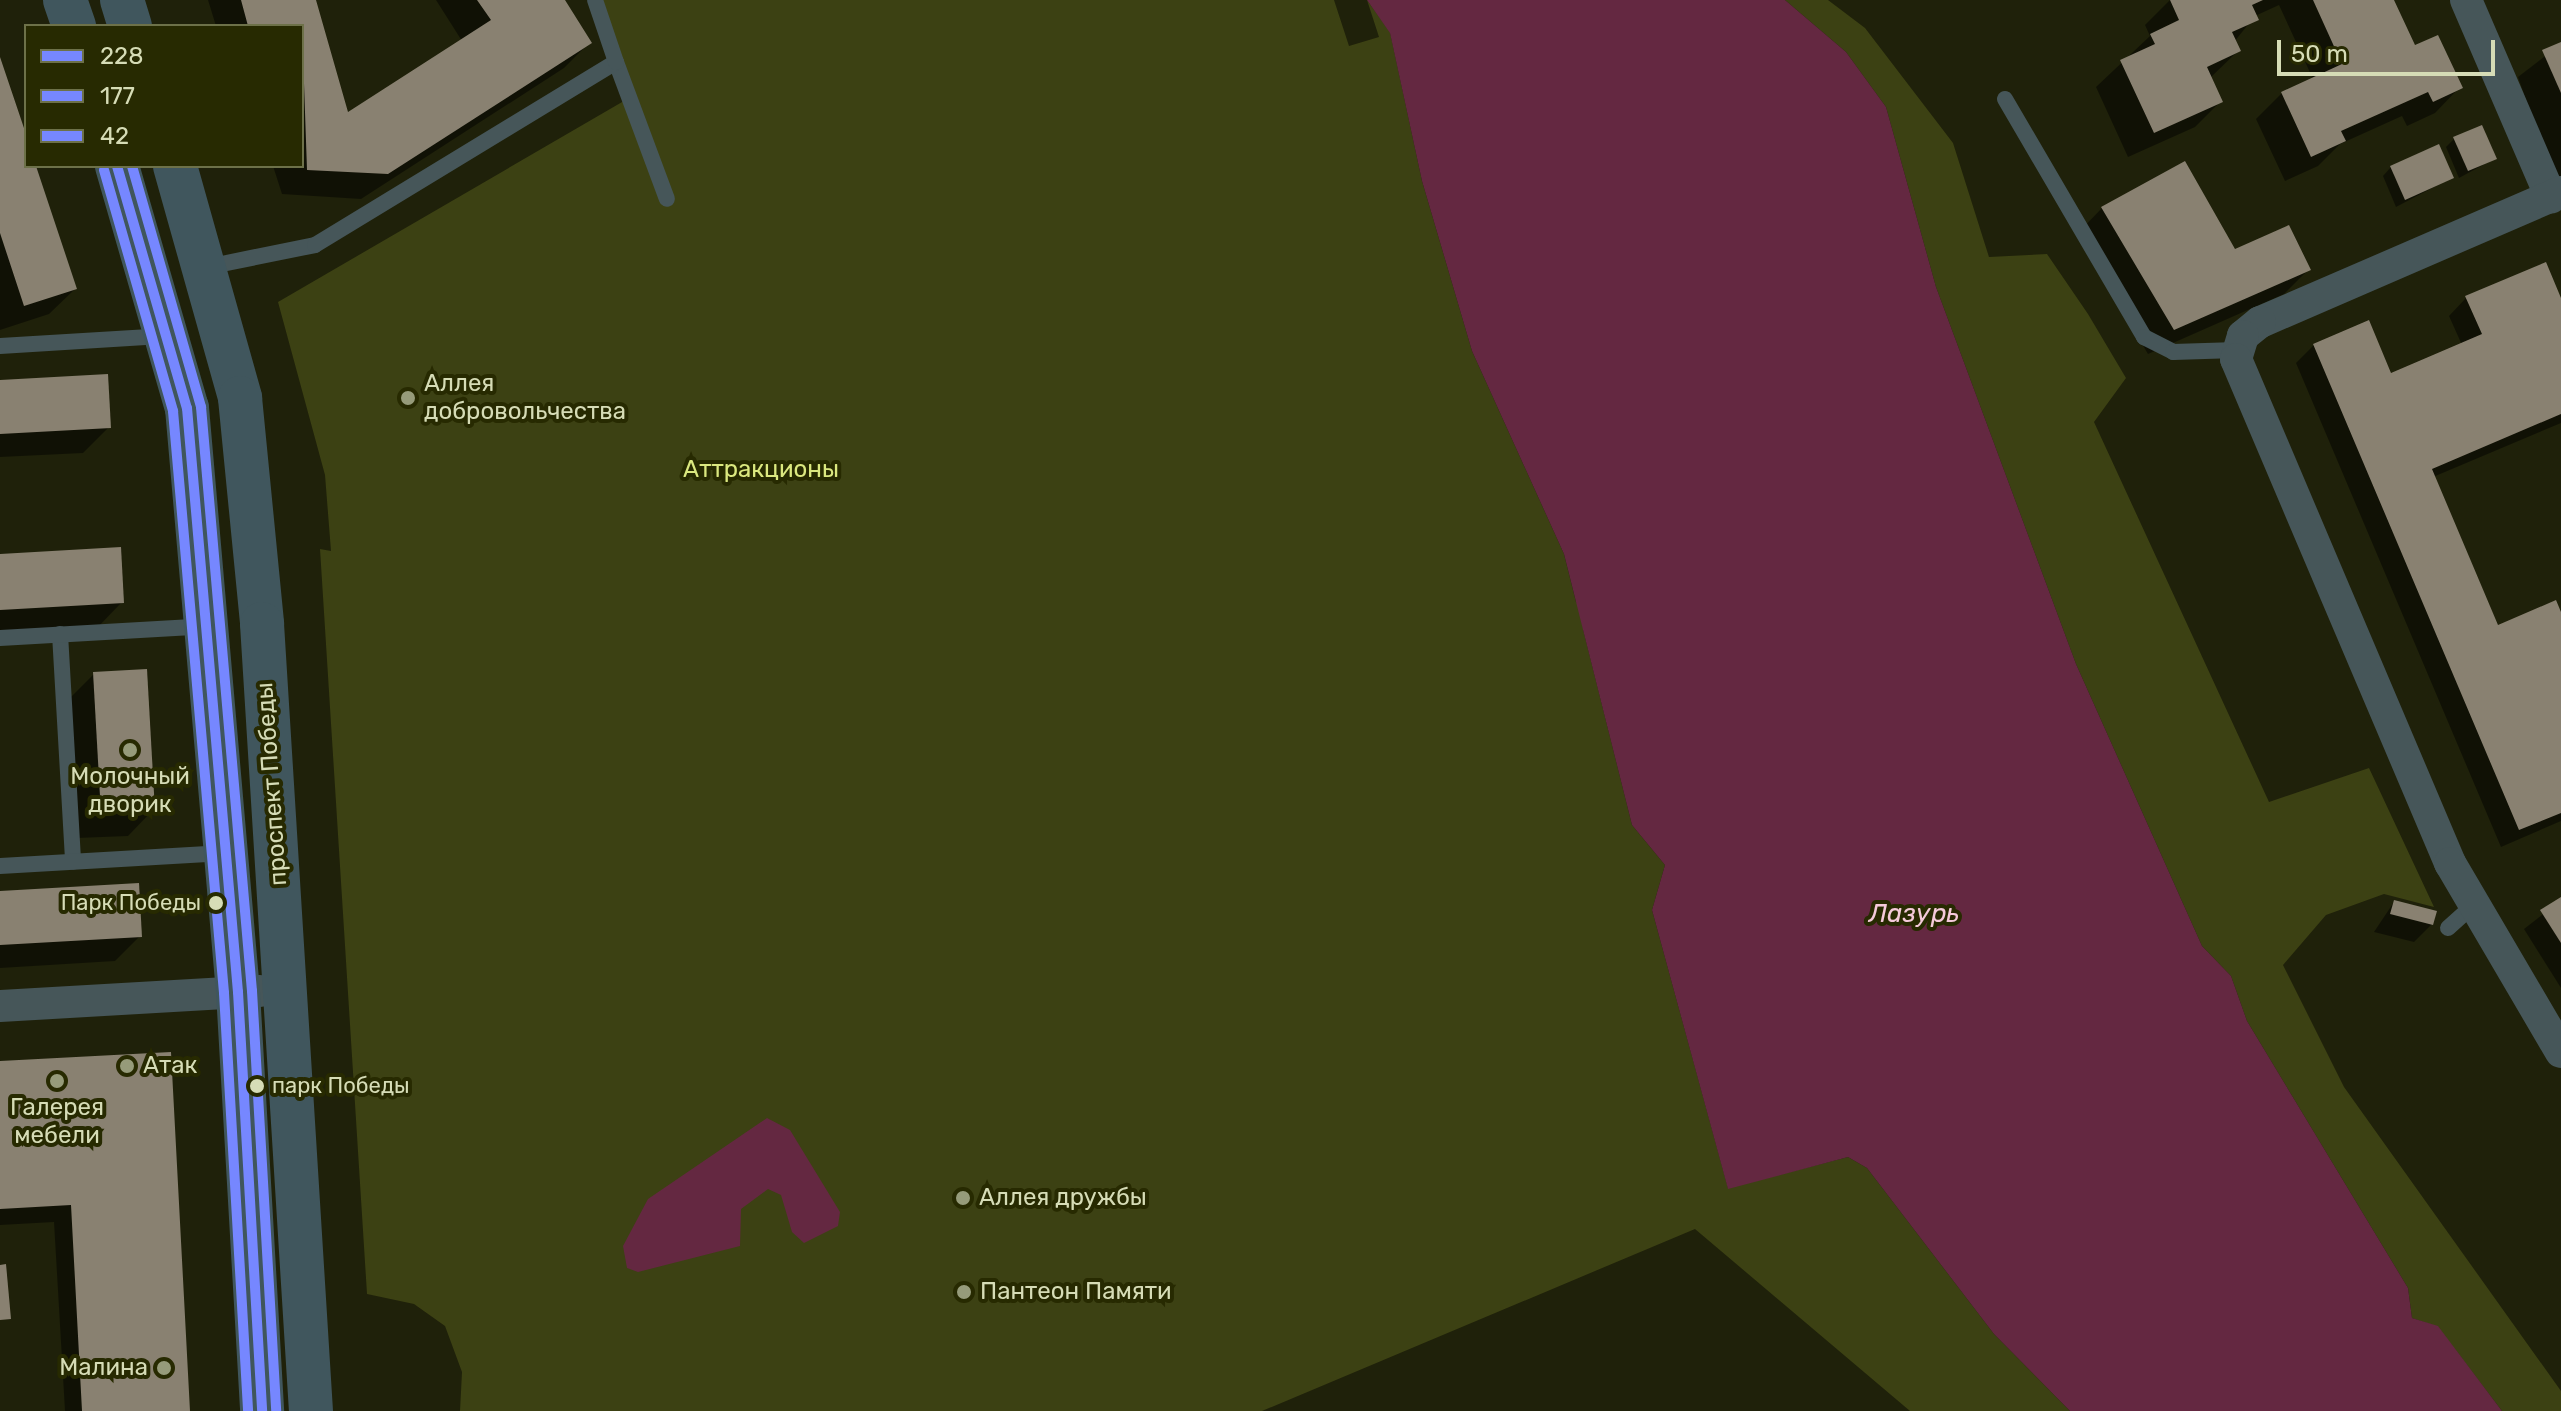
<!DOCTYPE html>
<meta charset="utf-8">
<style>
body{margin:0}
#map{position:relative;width:2561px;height:1411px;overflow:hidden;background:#1f210a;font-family:Rubik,sans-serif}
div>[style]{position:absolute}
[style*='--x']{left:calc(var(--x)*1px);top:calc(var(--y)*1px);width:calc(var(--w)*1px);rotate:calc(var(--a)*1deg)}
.green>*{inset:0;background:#3c4113}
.water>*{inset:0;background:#642841}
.shadow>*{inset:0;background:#0007}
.building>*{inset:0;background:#898171}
.lane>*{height:16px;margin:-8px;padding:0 8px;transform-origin:8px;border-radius:8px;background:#465659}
.street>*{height:32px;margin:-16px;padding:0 16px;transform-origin:16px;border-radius:16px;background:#465659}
.secondary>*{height:44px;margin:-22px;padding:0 22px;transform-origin:22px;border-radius:22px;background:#40565d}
.bus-1>*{height:10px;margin:-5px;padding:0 5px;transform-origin:5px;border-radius:5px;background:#7687ff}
.bus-2>*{height:10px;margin:-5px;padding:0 5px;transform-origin:5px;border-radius:5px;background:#7687ff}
.bus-3>*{height:10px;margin:-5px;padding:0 5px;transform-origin:5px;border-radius:5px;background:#7687ff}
.dots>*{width:22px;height:22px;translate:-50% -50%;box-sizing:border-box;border:4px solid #272a01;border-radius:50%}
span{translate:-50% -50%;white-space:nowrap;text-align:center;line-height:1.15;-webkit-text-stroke:8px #272a01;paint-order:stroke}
.bus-label{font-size:22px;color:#d6dcb6}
.right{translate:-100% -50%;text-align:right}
.left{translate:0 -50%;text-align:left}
.poi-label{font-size:24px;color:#d6dcb6}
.park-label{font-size:24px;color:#dbe87f}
.street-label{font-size:24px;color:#d6dcb6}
.water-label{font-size:26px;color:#f5cada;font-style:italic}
.legend{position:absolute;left:24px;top:24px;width:280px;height:144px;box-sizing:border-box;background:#272a01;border:2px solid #6d7149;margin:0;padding:10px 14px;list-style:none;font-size:24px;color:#d6dcb6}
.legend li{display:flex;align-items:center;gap:16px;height:40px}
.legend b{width:40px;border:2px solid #6d7149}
.scale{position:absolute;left:2277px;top:40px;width:218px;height:36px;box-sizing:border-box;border:4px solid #d6dcb6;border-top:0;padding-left:10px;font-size:24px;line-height:28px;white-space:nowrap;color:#d6dcb6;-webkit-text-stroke:6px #272a01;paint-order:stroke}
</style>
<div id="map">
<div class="green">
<div style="clip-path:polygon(595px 0,1334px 0,1349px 46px,1379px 37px,1367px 0,1390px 32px,1422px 181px,1472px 351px,1564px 554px,1576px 602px,1588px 613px,1583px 629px,1632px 825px,1665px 865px,1652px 910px,1728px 1188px,1848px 1157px,1867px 1168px,1994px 1334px,2070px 1411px,1910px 1411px,1695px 1229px,1262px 1411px,460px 1411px,462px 1372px,445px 1326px,414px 1304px,367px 1294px,320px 549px,331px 551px,325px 475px,278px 302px,629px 98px)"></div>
<div style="clip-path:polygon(1785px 0,1828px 0,1865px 28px,1953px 143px,1989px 257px,2047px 254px,2088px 314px,2126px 378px,2094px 422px,2269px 802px,2369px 768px,2434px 907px,2384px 894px,2326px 915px,2283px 965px,2344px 1087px,2561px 1391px,2561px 1411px,2502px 1411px,2438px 1327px,2412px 1318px,2408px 1288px,2247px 1021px,2231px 976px,2202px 946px,2076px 664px,1936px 287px,1886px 107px,1846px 52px)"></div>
</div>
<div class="water">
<div style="clip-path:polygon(1367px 0,1785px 0,1846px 52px,1886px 107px,1936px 287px,2076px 664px,2202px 946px,2231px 976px,2247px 1021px,2408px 1288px,2412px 1318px,2438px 1326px,2502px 1411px,2070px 1411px,1994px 1334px,1867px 1168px,1848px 1157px,1728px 1189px,1652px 910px,1665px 865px,1632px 825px,1564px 554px,1472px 351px,1422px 181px,1390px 33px)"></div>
<div style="clip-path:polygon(767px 1118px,790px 1130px,840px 1212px,838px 1226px,804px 1243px,792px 1232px,781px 1195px,768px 1189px,741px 1209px,740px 1246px,638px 1272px,627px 1268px,623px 1246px,648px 1199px)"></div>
</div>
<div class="shadow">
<div style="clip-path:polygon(208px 0,314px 0,347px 115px,462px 41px,436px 0,562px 0,590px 42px,564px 68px,361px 199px,282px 194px,273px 166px,302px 166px,302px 26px,216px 26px)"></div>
<div style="clip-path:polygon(2170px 0,2392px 0,2414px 48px,2460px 87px,2435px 113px,2407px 126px,2402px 116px,2340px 144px,2318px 166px,2285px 181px,2256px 119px,2282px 93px,2313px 79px,2279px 5px,2255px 16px,2234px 42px,2238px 51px,2210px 78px,2220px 102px,2195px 127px,2128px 157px,2096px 87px,2150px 36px,2145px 25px)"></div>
<div style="clip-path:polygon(2561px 44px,2561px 176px,2554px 179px,2518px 77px)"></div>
<div style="clip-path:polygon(0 61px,26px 141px,26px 166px,34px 166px,75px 289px,49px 314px,0 330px)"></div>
<div style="clip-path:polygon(2454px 139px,2494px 159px,2459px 178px,2446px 147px)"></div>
<div style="clip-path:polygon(2391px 167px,2451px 178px,2396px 207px,2383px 176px)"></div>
<div style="clip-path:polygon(2102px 208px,2234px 251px,2309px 269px,2284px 294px,2148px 354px,2077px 234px)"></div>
<div style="clip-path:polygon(2466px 298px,2561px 303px,2561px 423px,2433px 477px,2497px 627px,2561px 617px,2561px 821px,2501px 847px,2296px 363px,2314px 345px,2390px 375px,2462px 345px,2449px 316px)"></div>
<div style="clip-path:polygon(0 382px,109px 427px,83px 453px,0 457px)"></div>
<div style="clip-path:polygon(0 556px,122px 602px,97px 628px,0 633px)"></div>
<div style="clip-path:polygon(94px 674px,153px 810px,128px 836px,77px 838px,69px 699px)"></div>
<div style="clip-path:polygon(0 893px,140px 936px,115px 961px,0 968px)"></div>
<div style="clip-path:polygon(2561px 900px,2561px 988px,2524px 929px)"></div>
<div style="clip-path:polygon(2394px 902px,2432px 924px,2414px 942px,2374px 932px)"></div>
<div style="clip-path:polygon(0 1063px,188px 1411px,65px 1411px,54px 1222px,0 1225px)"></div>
</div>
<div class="building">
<div style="clip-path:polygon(241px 0,316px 0,348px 112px,491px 20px,477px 0,565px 0,592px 43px,388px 174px,307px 170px,302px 26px,248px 26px)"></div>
<div style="clip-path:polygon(2170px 0,2263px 0,2252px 5px,2259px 20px,2232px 32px,2241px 51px,2207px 67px,2223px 102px,2154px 133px,2120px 60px,2155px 44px,2150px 34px,2179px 20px)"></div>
<div style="clip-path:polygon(2313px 0,2394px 0,2415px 45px,2438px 35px,2463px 88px,2433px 102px,2428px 92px,2341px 131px,2346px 141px,2311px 157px,2281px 92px,2342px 64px)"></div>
<div style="clip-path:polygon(2561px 42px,2561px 93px,2542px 50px)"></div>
<div style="clip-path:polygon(0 57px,26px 134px,26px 166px,36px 166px,77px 289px,24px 306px,0 233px)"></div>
<div style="clip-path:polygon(2482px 125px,2497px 159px,2468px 171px,2453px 137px)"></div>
<div style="clip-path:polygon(2439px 144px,2454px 178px,2405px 200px,2390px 166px)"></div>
<div style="clip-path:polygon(2185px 161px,2235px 249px,2289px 225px,2311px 270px,2174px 330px,2101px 207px)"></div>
<div style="clip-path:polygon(2546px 262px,2561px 298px,2561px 414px,2432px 469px,2498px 625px,2556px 600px,2561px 612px,2561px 813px,2519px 830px,2313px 344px,2369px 320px,2391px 373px,2482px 334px,2465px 296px)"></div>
<div style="clip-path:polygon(108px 374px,111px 428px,0 434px,0 380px)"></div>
<div style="clip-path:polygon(121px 547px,124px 603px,0 610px,0 554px)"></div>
<div style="clip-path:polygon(147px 669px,155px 811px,101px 814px,93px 672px)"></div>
<div style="clip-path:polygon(139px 883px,142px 937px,0 945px,0 891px)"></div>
<div style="clip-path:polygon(2561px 897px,2561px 943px,2540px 910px)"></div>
<div style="clip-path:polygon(2394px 900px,2437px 911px,2433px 925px,2390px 914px)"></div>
<div style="clip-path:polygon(171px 1052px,190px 1411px,82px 1411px,71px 1205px,0 1209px,0 1061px)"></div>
<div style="clip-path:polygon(6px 1264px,11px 1319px,0 1320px,0 1265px)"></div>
</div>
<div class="lane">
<div style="--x:616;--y:62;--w:146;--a:69.6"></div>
<div style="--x:2005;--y:99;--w:276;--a:59.7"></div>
<div style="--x:2144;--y:337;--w:33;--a:27"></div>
<div style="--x:2173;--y:352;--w:64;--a:-1.8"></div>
<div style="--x:207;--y:267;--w:110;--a:-11.5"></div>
<div style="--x:315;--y:245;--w:352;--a:-31.3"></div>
<div style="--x:616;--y:62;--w:65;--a:-108.7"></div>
<div style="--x:0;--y:346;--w:162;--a:-3.5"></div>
<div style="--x:60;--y:634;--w:228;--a:86.7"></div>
<div style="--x:0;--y:638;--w:206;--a:-3.3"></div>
<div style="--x:0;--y:866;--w:225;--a:-3.3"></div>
<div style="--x:2448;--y:928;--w:36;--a:-42"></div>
</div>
<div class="street">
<div style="--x:2466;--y:0;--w:215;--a:66.7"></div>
<div style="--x:2561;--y:192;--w:328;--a:156.6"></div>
<div style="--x:2260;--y:322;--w:22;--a:141"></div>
<div style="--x:2243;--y:336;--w:24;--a:107"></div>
<div style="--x:2236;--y:359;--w:548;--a:66.99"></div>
<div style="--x:2450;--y:863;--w:219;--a:59.6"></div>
<div style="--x:0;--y:1006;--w:260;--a:-3.3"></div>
</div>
<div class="secondary">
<div style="--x:65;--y:0;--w:28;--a:71"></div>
<div style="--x:122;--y:0;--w:27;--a:73"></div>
<div style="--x:117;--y:166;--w:252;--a:73.9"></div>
<div style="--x:187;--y:408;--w:586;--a:85.01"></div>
<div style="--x:238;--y:992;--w:420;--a:86.7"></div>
<div style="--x:175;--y:166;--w:241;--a:74.3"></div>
<div style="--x:240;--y:398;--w:227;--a:84.4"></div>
<div style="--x:262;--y:624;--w:789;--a:86.44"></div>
</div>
<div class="bus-1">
<div style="--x:117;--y:166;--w:252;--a:73.9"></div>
<div style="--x:187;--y:408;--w:586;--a:85.01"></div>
<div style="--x:238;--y:992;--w:420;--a:86.7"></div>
</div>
<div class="bus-2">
<div style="--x:104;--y:170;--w:251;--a:74"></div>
<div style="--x:173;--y:411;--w:584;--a:84.99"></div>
<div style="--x:224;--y:993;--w:419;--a:86.7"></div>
</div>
<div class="bus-3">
<div style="--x:132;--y:166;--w:251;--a:74"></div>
<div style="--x:201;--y:407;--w:586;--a:85.01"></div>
<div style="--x:252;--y:991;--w:420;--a:86.7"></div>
</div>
<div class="dots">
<div style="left:408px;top:398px;background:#969b7a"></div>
<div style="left:130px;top:750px;background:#969b7a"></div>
<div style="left:216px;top:903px;background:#d6dcb6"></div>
<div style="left:127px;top:1066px;background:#969b7a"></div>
<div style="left:57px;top:1081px;background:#969b7a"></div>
<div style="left:257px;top:1086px;background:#d6dcb6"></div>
<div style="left:963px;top:1198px;background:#969b7a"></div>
<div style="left:964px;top:1292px;background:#969b7a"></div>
<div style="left:164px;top:1368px;background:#969b7a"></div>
</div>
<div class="bus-label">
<span class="right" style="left:201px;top:903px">Парк Победы</span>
<span class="left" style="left:272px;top:1086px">парк Победы</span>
</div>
<div class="poi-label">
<span class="left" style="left:424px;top:398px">Аллея<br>добровольчества</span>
<span style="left:130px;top:791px">Молочный<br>дворик</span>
<span class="left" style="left:143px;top:1066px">Атак</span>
<span style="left:57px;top:1122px">Галерея<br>мебели</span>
<span class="left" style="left:979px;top:1198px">Аллея дружбы</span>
<span class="left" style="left:980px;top:1292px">Пантеон Памяти</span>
<span class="right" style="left:148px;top:1368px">Малина</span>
</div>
<div class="park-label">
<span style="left:761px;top:470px">Аттракционы</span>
</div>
<div class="street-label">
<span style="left:272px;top:784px;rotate:-94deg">проспект Победы</span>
</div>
<div class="water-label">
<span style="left:1914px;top:914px">Лазурь</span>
</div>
<ul class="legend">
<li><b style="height:10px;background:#7687ff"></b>228</li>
<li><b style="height:10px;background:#7687ff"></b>177</li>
<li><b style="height:10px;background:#7687ff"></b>42</li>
</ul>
<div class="scale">50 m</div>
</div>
